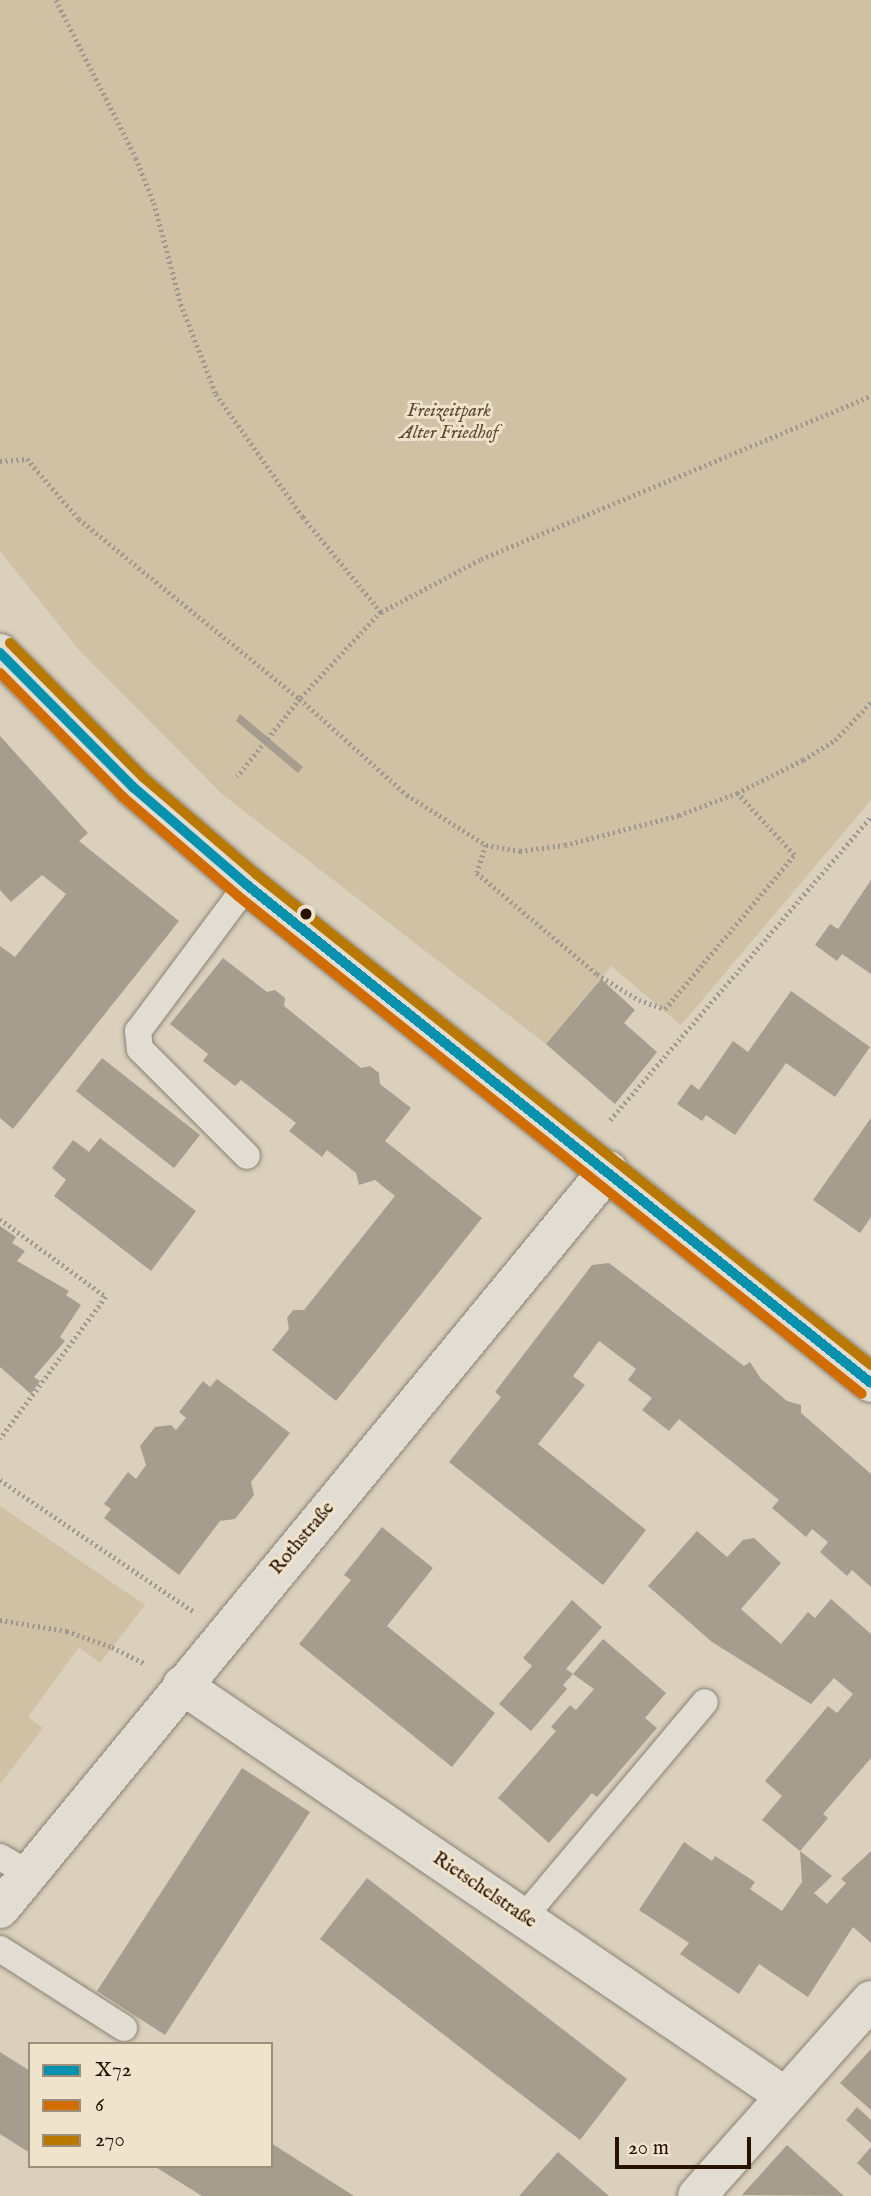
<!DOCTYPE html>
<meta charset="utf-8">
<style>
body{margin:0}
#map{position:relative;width:871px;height:2196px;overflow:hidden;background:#dad0bc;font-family:"IM FELL English",serif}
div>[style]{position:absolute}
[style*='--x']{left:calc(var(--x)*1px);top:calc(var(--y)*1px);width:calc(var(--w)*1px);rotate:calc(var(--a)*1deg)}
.green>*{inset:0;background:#d0c0a4}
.building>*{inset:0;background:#a69d8f}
.path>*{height:4.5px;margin-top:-2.25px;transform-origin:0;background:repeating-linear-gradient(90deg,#9e978e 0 2px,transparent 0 5.5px)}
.roads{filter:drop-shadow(0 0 2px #8b8274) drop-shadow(0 0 2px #8b8274)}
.service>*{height:26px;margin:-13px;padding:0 13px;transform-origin:13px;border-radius:13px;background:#e2ddd3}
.minor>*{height:38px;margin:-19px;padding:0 19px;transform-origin:19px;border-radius:19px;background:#e2ddd3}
.secondary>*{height:38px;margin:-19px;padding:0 19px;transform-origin:19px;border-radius:19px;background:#e2ddd3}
.bus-1>*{height:10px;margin:-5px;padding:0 5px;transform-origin:5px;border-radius:5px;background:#0692af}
.bus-2>*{height:10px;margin:-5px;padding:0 5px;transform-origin:5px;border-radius:5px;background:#d16d00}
.bus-3>*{height:10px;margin:-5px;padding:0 5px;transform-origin:5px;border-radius:5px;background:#b97900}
.dots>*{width:19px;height:19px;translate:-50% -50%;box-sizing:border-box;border:4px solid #efe3cb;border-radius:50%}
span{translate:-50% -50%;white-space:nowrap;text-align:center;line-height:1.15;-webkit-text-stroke:6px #efe3cb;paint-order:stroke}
.park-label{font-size:19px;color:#604a33;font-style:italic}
.street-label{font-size:19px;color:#281100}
.legend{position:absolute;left:28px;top:2042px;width:245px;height:126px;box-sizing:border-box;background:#efe3cb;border:2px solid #9f8f7a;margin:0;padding:9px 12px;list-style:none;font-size:21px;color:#281100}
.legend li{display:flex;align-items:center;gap:14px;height:35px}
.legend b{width:35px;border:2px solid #9f8f7a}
.scale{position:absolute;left:615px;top:2137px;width:136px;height:32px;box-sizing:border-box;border:4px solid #281100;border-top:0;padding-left:9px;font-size:21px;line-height:24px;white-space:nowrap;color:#281100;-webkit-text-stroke:5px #efe3cb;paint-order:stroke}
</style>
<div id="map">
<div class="green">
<div style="clip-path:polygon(0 0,871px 0,871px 800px,681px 1025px,611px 966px,546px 1044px,222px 794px,79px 650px,0 551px)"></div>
<div style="clip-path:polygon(0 1506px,145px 1605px,100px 1663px,79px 1647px,28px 1717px,43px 1728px,0 1784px)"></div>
</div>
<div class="building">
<div style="clip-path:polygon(240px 714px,303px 767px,298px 773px,236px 721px)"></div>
<div style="clip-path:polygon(0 736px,88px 833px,79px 841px,179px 921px,13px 1129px,0 1118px,0 946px,15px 957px,66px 894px,42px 875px,11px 902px,0 890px)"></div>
<div style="clip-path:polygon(871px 880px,871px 974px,842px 954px,837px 961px,815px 945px,830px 924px,838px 929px)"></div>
<div style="clip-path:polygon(223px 958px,267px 992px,275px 990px,285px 998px,284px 1006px,361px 1068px,370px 1066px,379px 1073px,380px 1084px,411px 1108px,385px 1141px,482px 1218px,336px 1401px,272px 1350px,289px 1329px,287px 1318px,293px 1310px,304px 1310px,395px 1196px,375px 1180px,359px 1185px,356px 1173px,327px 1150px,322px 1157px,289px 1131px,296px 1123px,241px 1080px,235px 1086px,203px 1061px,208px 1054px,170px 1024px)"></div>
<div style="clip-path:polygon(601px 979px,635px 1010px,624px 1023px,657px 1052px,615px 1104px,546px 1044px)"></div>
<div style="clip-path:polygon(791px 991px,870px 1047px,835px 1097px,786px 1063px,735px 1135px,706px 1115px,702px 1121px,677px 1104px,691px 1084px,699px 1090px,733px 1041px,748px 1052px)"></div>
<div style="clip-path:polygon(102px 1058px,200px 1135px,174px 1168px,76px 1091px)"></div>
<div style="clip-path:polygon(871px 1118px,871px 1217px,860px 1233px,813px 1200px)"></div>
<div style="clip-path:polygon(100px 1138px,196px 1211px,151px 1271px,54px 1196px,66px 1180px,52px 1168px,73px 1140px,89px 1152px)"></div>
<div style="clip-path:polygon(0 1226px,16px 1237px,12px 1243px,25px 1251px,17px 1261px,69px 1291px,66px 1295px,81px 1305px,60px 1337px,65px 1341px,34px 1377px,40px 1381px,31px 1394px,0 1367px)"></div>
<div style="clip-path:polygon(609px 1263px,744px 1366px,750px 1362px,761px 1379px,787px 1401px,801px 1405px,801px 1413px,871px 1474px,871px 1587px,852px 1570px,847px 1576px,820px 1552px,828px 1542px,812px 1529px,806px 1537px,772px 1508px,779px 1500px,679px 1419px,669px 1431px,642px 1410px,652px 1398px,628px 1380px,636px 1369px,599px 1341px,573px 1376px,585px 1385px,538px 1444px,646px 1530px,603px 1585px,449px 1462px,501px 1397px,495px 1392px,592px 1265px)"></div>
<div style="clip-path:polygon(217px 1379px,290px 1433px,251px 1482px,254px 1495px,235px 1519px,220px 1521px,179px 1575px,104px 1518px,111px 1509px,104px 1504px,128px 1472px,136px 1479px,146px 1465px,140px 1446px,155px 1427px,171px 1425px,176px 1430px,186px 1418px,179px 1412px,203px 1381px,210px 1387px)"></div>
<div style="clip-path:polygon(382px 1527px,433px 1568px,387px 1626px,495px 1713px,452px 1767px,299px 1644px,351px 1580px,344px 1575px)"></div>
<div style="clip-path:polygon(697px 1531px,727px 1557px,743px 1540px,754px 1538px,781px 1563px,741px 1609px,781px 1644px,808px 1612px,815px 1618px,831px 1599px,871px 1634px,871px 1758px,823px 1814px,828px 1818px,800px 1851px,762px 1820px,782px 1796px,765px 1781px,828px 1706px,837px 1713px,853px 1694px,834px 1678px,811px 1704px,712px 1642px,648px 1586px)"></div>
<div style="clip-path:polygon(572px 1600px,602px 1627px,566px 1669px,573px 1674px,563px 1685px,567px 1689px,531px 1731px,499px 1704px,532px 1666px,523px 1658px)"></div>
<div style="clip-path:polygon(603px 1639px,666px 1693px,645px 1718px,657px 1728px,597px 1797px,592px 1793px,549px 1843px,498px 1798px,556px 1731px,551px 1727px,570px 1705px,576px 1710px,594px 1689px,573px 1674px)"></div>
<div style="clip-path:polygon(242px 1768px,310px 1812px,165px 2035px,97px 1991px)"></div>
<div style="clip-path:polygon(684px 1842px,712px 1861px,715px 1856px,755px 1882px,750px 1889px,782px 1911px,802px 1882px,800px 1851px,832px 1876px,814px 1893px,827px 1904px,846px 1883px,841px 1879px,871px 1851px,871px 1943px,853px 1927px,808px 1997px,759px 1964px,739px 1994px,680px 1954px,689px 1943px,639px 1910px)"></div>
<div style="clip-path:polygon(367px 1878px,627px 2079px,580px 2140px,320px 1939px)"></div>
<div style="clip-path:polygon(871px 2049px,871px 2110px,840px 2083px)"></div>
<div style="clip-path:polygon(0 2052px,30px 2071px,30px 2153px,0 2134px)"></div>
<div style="clip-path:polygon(857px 2107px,871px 2120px,871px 2143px,846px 2120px)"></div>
<div style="clip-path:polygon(271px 2143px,354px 2196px,202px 2196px,154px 2166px,271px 2166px)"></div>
<div style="clip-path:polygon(787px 2145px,844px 2196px,742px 2195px)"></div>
<div style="clip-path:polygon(871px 2147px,871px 2176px,857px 2163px)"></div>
<div style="clip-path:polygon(558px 2152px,609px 2196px,519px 2196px)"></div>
</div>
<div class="path">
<div style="--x:56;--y:0;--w:177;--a:63.1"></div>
<div style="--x:136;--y:158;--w:48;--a:68.2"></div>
<div style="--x:154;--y:203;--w:105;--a:75"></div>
<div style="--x:181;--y:304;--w:97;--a:68.7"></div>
<div style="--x:216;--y:394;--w:151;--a:54.7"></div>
<div style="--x:303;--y:517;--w:123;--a:50.6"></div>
<div style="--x:381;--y:612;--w:119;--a:133"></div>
<div style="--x:300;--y:699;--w:100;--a:128.9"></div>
<div style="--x:0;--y:461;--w:27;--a:-4"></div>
<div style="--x:27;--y:459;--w:79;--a:49.1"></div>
<div style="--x:79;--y:519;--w:285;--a:39.2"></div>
<div style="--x:300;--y:699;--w:144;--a:41.9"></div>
<div style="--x:407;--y:795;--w:93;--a:32.3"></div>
<div style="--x:486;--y:845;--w:35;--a:10"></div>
<div style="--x:520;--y:851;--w:45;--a:-7.6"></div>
<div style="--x:565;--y:845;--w:118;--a:-14.7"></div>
<div style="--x:679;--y:815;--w:62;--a:-20.8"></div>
<div style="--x:737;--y:793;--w:74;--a:-26.6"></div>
<div style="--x:803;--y:760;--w:38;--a:-32"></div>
<div style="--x:835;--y:740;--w:52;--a:-46.5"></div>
<div style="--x:381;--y:612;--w:113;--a:-27.9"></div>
<div style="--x:481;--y:559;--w:423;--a:-22.7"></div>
<div style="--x:486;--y:845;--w:29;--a:108"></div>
<div style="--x:477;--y:873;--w:157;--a:40.1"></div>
<div style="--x:597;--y:974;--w:49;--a:31.8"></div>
<div style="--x:639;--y:1000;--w:28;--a:19"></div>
<div style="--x:665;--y:1009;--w:201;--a:-50"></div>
<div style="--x:794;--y:855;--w:84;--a:-132.6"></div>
<div style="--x:610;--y:1120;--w:400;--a:-49.3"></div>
<div style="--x:0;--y:1219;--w:132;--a:36.3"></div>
<div style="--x:106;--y:1297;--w:177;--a:126.7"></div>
<div style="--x:0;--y:1480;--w:233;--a:34.2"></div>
<div style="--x:0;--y:1620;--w:68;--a:9.3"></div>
<div style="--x:67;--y:1631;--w:48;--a:19.6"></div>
<div style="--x:112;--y:1647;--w:37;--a:27"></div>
</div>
<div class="roads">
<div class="service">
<div style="--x:247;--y:885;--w:182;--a:126.7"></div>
<div style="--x:138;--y:1031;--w:18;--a:84"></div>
<div style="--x:140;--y:1049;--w:151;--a:45"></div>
<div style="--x:0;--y:1857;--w:34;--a:30"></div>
<div style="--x:523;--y:1918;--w:282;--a:-49.9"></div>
<div style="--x:0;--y:1949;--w:147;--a:32.5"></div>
</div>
<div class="minor">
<div style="--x:182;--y:1685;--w:730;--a:34.28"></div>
<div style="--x:0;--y:1909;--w:957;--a:-50.55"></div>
<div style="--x:697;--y:2196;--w:262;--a:-48.4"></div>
</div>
<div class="secondary">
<div style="--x:0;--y:653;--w:189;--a:45.2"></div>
<div style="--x:133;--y:787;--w:150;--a:40.7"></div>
<div style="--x:247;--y:885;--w:798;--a:38.59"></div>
</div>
</div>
<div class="bus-1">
<div style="--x:0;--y:653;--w:189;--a:45.2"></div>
<div style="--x:133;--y:787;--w:150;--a:40.7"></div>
<div style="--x:247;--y:885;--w:798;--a:38.59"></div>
</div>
<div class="bus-2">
<div style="--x:0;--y:673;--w:175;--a:45.2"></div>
<div style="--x:123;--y:797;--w:152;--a:40.7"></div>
<div style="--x:238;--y:896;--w:798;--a:38.59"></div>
</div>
<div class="bus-3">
<div style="--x:10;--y:643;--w:189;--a:45.2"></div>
<div style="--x:143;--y:777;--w:149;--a:40.6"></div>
<div style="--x:256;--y:874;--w:787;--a:38.6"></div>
</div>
<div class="dots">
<div style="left:306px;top:914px;background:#281100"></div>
</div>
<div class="park-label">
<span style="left:449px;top:423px">Freizeitpark<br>Alter Friedhof</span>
</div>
<div class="street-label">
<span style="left:303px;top:1539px;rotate:-50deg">Rothstraße</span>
<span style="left:484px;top:1891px;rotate:34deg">Rietschelstraße</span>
</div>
<ul class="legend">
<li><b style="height:9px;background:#0692af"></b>X72</li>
<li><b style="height:9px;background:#d16d00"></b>6</li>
<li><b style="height:9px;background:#b97900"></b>270</li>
</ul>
<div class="scale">20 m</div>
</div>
